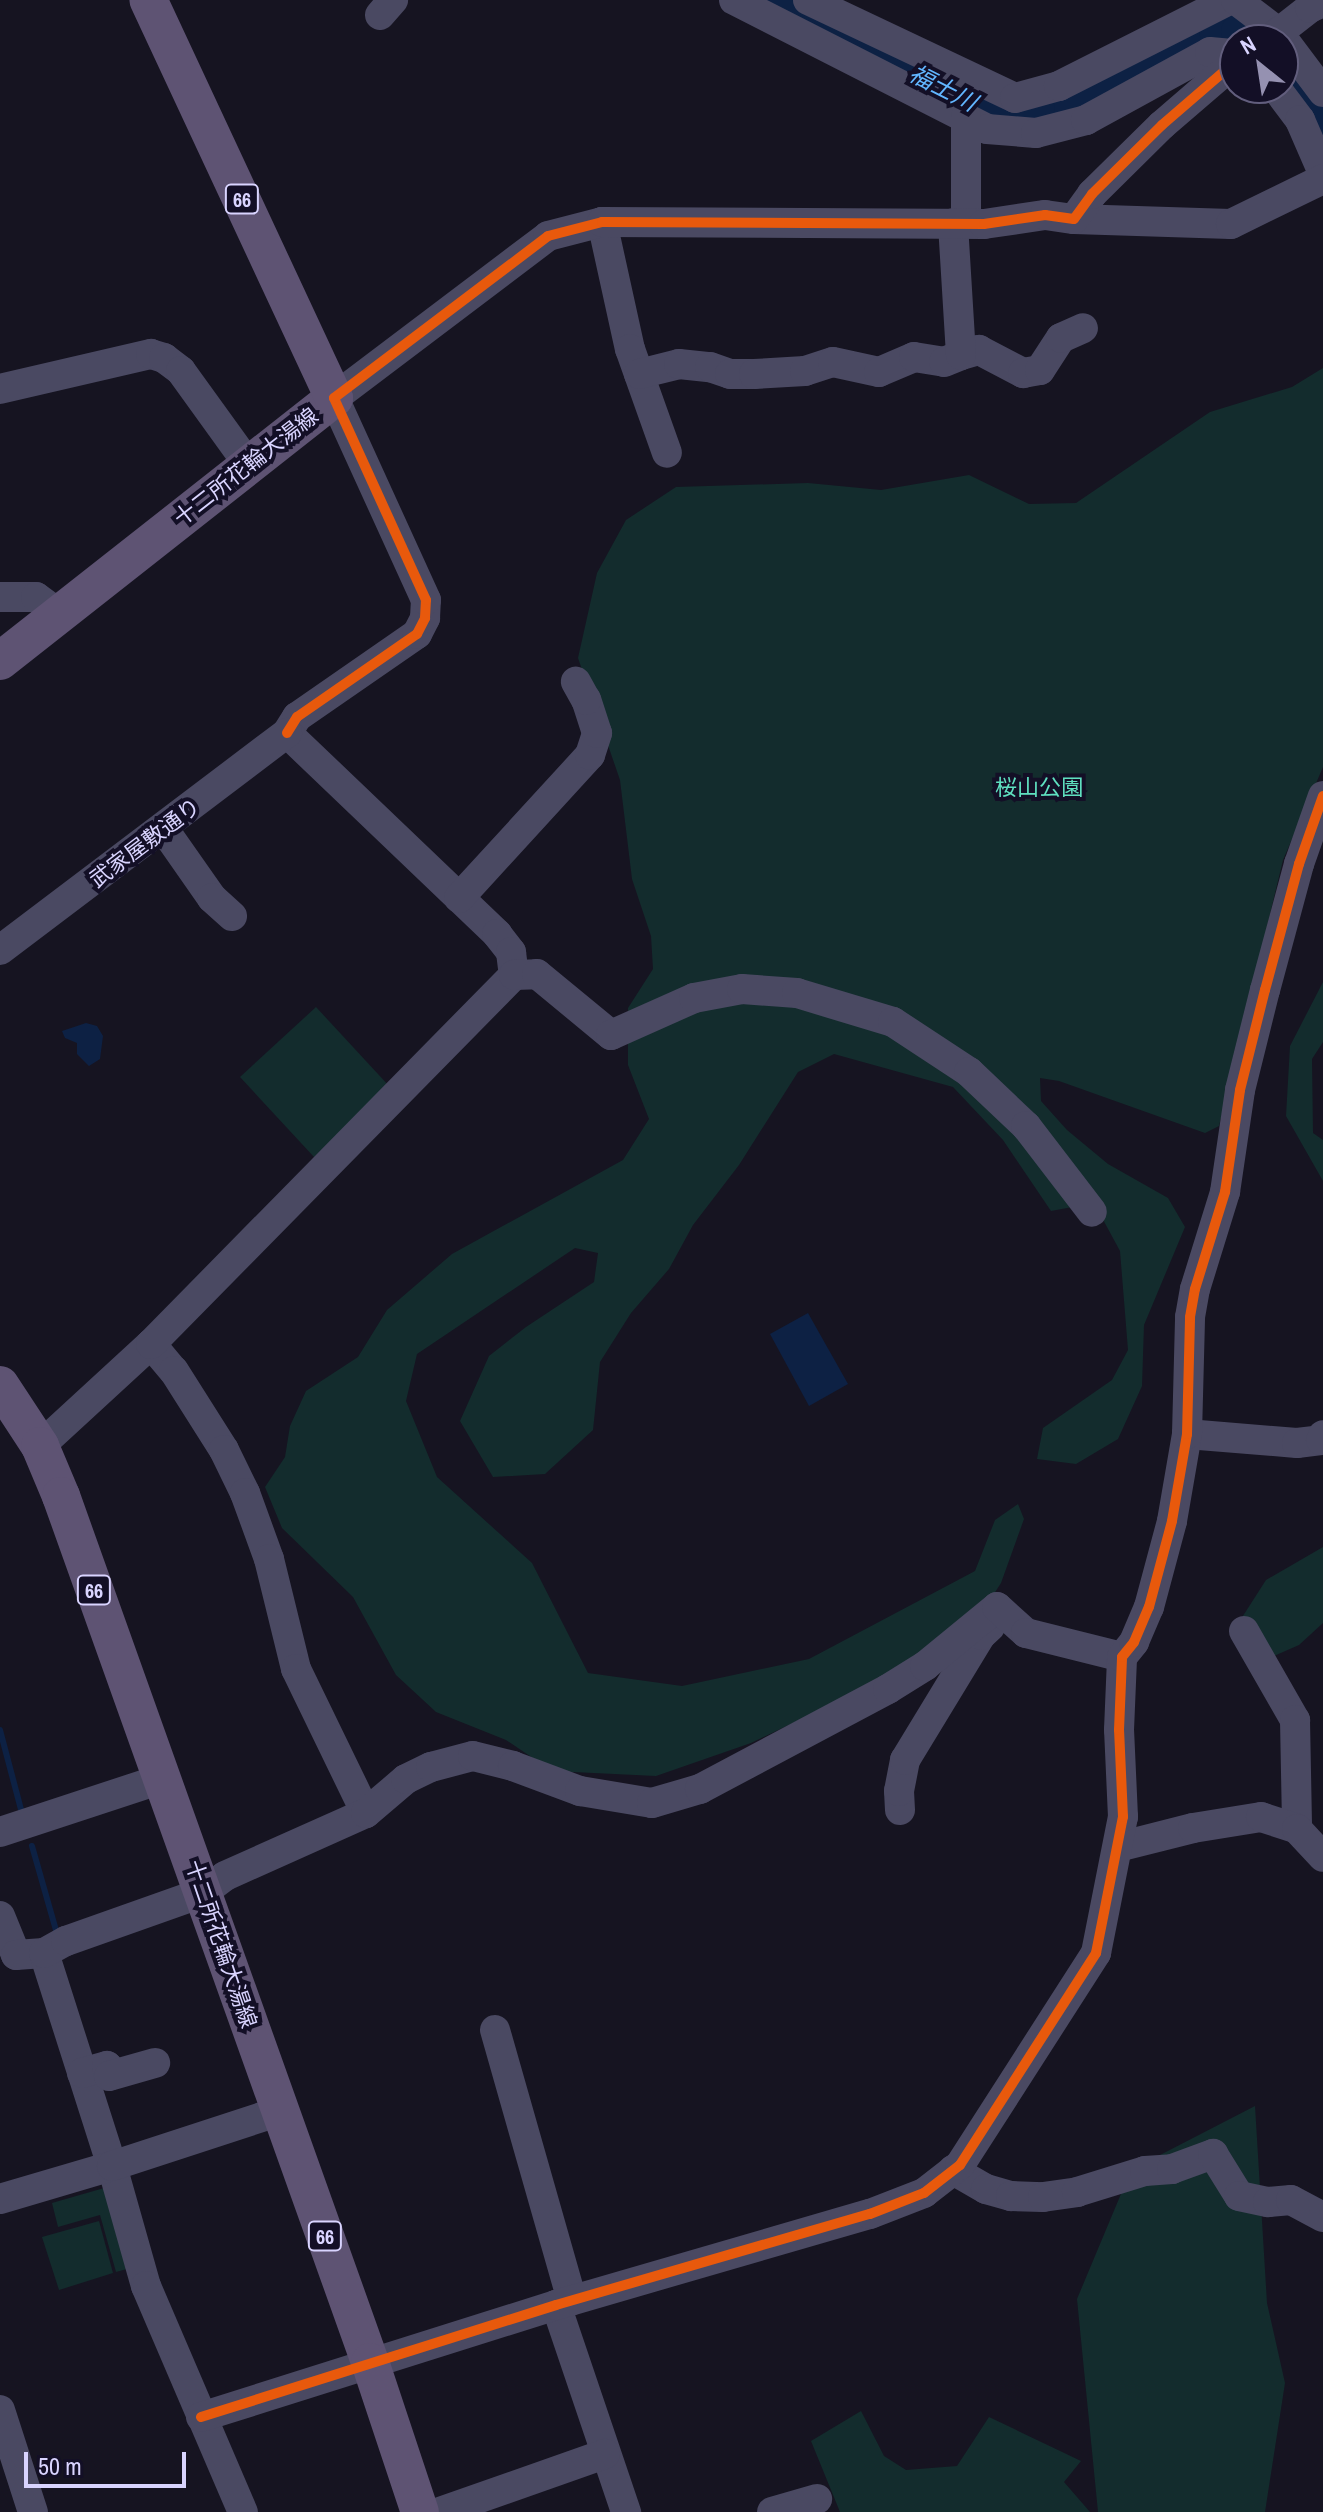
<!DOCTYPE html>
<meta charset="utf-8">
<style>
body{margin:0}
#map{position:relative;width:1323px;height:2512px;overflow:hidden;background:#161421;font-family:"Archivo Narrow","Noto Sans JP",sans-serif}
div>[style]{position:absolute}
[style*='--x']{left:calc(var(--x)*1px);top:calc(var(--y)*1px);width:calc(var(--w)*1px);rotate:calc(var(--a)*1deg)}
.green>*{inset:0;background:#132c2d}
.water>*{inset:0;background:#0d2144}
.stream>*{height:6px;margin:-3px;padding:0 3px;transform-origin:3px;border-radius:3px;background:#0d2144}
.river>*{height:38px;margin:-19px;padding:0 19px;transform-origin:19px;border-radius:19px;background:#0d2144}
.minor>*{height:30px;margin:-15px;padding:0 15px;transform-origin:15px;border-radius:15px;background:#4a4962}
.major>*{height:38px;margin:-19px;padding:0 19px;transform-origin:19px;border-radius:19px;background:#5e5373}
.cycleway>*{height:10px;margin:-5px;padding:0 5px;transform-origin:5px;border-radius:5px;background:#e8590c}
span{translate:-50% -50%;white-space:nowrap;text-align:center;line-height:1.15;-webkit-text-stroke:8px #130f26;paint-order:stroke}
.shield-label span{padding:2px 6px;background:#130f26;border:2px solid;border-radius:6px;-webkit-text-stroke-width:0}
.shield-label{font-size:20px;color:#d9d4ff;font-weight:700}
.street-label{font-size:22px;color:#d9d4ff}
.park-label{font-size:22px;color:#5fe0c0}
.water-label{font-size:24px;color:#62b6ff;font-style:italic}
.north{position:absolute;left:1219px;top:24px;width:80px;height:80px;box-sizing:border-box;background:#130f26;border:2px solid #625e7d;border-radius:50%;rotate:330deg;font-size:22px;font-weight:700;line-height:32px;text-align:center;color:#d9d4ff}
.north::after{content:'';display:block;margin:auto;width:28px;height:36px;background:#9591b1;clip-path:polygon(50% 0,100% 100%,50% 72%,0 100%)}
.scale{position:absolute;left:24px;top:2452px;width:162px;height:36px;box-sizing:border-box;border:4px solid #d9d4ff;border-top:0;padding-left:10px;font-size:24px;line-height:28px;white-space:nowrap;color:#d9d4ff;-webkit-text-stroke:6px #130f26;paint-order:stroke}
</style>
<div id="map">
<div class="green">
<div style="clip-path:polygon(1323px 368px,1323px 767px,1283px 860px,1219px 1126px,1205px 1133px,1059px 1081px,1040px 1078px,1041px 1101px,1067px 1130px,1108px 1164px,1168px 1198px,1185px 1227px,1144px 1325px,1142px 1386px,1118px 1439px,1076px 1464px,1037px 1459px,1043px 1428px,1112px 1380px,1128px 1350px,1120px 1251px,1094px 1203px,1051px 1211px,1003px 1140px,953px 1087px,834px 1054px,798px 1072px,739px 1165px,693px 1225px,669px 1269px,631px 1313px,600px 1362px,593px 1430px,545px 1474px,493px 1477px,460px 1421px,489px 1356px,526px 1327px,594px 1282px,598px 1253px,575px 1248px,417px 1354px,406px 1401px,437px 1477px,532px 1563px,588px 1673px,682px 1686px,809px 1659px,975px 1571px,995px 1520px,1018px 1504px,1024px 1519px,1001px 1583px,972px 1628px,912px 1666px,751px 1743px,656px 1776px,552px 1771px,506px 1740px,436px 1712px,396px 1675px,353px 1597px,282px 1528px,265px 1487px,285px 1457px,290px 1426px,306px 1391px,358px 1357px,387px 1310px,452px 1254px,623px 1160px,649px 1119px,628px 1065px,628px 1008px,653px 969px,651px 936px,632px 879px,620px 780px,578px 658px,597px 573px,626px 520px,676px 487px,808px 483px,881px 490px,969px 475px,1029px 504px,1076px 503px,1210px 412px,1292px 387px)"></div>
<div style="clip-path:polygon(1323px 982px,1323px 1042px,1312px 1059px,1313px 1133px,1323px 1140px,1323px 1181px,1286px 1116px,1290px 1046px)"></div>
<div style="clip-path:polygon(316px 1007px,390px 1087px,314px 1157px,240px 1077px)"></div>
<div style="clip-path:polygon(1323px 1547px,1323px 1623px,1299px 1645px,1251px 1666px,1232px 1633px,1266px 1580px)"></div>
<div style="clip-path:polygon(1255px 2106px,1267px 2303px,1285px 2383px,1265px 2512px,1098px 2512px,1077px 2299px,1131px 2170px)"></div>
<div style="clip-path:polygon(111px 2186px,134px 2267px,116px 2272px,100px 2215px,58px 2227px,52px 2203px)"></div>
<div style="clip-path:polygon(99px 2221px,113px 2273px,59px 2290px,42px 2237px)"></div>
<div style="clip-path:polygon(861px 2411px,884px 2456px,906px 2470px,957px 2466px,989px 2417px,1081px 2461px,1064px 2482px,1090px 2512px,840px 2512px,811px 2441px)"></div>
</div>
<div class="water">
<div style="clip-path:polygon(86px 1023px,97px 1026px,103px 1036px,100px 1059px,89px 1066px,77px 1054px,77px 1043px,65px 1038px,62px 1031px)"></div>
<div style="clip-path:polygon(808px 1313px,848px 1384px,809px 1406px,770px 1334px)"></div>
</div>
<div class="stream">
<div style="--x:0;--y:1730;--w:90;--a:75.2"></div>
<div style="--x:32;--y:1846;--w:91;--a:74.1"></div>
</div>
<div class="river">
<div style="--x:772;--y:0;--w:243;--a:27.2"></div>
<div style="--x:988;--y:111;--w:40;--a:2.9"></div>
<div style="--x:1028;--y:113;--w:45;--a:-7.6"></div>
<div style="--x:1073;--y:107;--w:131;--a:-31.3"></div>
<div style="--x:1185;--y:39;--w:34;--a:-15"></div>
<div style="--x:1218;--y:30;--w:22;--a:5"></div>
<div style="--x:1240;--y:32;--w:12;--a:42"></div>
<div style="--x:1283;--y:67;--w:46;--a:52.1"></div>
<div style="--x:1311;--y:103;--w:29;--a:65"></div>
</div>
<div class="minor">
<div style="--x:734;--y:0;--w:284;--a:27"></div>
<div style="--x:987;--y:129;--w:49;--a:4.7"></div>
<div style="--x:1036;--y:133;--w:52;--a:-14.6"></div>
<div style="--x:1086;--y:120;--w:141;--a:-28.7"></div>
<div style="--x:1210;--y:52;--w:25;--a:5"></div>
<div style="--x:808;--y:0;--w:229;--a:25.3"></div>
<div style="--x:1015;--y:98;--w:46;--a:-15.3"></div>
<div style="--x:1059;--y:86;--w:191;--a:-26.8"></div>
<div style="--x:1236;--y:0;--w:53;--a:37.3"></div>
<div style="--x:1278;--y:32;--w:75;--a:53.1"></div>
<div style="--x:380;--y:15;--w:20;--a:-49"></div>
<div style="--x:1269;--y:40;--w:52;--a:-38"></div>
<div style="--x:1310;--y:8;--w:14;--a:-25"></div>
<div style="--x:1276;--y:88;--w:40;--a:53"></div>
<div style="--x:1300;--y:120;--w:58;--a:66.5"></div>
<div style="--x:1074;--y:219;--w:157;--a:1.8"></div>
<div style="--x:1231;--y:224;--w:102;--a:-26.1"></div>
<div style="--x:602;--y:222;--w:130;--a:77.6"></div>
<div style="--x:630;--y:349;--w:110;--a:70.4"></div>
<div style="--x:966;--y:223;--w:106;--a:-90"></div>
<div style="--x:961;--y:355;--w:19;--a:-16"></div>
<div style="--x:979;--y:350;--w:50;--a:27.6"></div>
<div style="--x:1023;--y:373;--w:17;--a:-10"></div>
<div style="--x:1040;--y:370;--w:38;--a:-57"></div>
<div style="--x:1061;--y:338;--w:24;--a:-24"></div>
<div style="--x:639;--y:374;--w:41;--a:-14"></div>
<div style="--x:679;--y:364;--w:31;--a:6"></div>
<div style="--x:710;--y:367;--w:21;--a:19"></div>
<div style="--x:730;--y:374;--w:24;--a:0"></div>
<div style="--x:754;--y:374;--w:51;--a:-3.4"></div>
<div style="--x:805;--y:371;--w:29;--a:-18"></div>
<div style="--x:833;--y:362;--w:47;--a:12.3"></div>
<div style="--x:879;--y:372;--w:38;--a:-23"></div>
<div style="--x:914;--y:357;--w:30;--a:9"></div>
<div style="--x:944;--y:362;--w:18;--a:-22"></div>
<div style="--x:961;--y:355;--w:132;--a:-93.5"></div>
<div style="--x:0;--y:389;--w:155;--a:-13.1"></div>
<div style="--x:151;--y:354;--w:14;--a:17"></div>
<div style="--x:164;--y:358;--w:21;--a:37"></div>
<div style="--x:181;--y:371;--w:115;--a:54.2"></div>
<div style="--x:0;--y:597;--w:36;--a:0"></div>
<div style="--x:36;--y:597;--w:29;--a:36"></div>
<div style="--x:287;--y:733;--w:19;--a:-58"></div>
<div style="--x:297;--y:717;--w:146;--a:-34.7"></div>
<div style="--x:417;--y:634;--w:18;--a:-63"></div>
<div style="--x:425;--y:618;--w:18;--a:-87"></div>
<div style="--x:426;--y:600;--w:222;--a:-114.5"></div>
<div style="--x:334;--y:398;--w:268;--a:-37.1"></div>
<div style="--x:548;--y:236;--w:56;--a:-14.5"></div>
<div style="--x:602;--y:222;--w:382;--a:0.3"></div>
<div style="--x:984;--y:224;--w:62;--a:-8.4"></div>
<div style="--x:1045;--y:215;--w:29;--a:8"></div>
<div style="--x:1074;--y:219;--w:31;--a:-54"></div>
<div style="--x:1092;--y:194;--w:98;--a:-44.6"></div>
<div style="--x:1162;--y:125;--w:96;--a:-40.8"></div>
<div style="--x:287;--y:733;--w:291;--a:43.7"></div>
<div style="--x:497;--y:934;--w:23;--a:52"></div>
<div style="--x:511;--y:952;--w:23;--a:83"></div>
<div style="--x:163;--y:828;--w:85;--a:55"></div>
<div style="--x:212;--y:898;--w:27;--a:42"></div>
<div style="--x:459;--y:898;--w:194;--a:-47.5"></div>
<div style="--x:590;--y:755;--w:23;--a:-72"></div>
<div style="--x:597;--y:733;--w:35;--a:-108"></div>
<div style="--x:586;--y:700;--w:21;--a:-119"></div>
<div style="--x:0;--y:950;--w:360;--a:-37.1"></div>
<div style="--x:151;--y:1344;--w:35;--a:50"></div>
<div style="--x:174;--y:1371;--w:93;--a:57.7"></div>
<div style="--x:224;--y:1450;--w:48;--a:64"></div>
<div style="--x:245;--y:1493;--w:70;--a:70"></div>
<div style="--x:269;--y:1559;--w:113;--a:76.2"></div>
<div style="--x:296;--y:1669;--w:160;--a:64.1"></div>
<div style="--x:1187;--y:1434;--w:110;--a:4.7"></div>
<div style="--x:1297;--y:1443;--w:24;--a:-7"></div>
<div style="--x:1321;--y:1440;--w:5;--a:-68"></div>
<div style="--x:40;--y:1446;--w:151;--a:-42.6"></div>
<div style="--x:151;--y:1344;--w:518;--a:-45.47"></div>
<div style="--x:514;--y:975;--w:23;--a:-2"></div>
<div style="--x:537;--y:974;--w:96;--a:39.5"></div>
<div style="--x:611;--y:1035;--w:91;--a:-24"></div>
<div style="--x:694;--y:998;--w:49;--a:-10.6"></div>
<div style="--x:742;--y:989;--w:55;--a:4.2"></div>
<div style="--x:797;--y:993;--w:100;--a:16.8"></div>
<div style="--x:893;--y:1022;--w:91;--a:33.3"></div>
<div style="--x:969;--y:1072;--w:79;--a:43.5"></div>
<div style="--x:1026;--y:1126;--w:108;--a:52.5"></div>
<div style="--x:1244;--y:1631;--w:103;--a:60.2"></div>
<div style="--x:1295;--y:1720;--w:109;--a:88.9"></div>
<div style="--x:900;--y:1810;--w:19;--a:-93"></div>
<div style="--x:899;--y:1791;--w:32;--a:-79"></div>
<div style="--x:905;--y:1760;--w:146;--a:-58.7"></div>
<div style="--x:981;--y:1635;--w:12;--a:-42"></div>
<div style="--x:0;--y:1832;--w:169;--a:-18.2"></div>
<div style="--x:1118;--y:1847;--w:77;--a:-14.2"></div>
<div style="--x:1193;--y:1828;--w:69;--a:-9.2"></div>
<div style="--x:1261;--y:1817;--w:38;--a:18"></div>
<div style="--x:1297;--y:1829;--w:38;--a:47"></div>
<div style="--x:0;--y:1916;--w:42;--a:67.7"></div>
<div style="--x:16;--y:1955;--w:28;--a:-4"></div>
<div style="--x:44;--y:1953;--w:224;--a:72.3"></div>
<div style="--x:112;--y:2166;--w:125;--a:74.2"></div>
<div style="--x:146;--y:2286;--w:246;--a:66.8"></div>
<div style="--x:44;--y:1953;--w:25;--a:-29"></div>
<div style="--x:66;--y:1941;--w:146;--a:-19.5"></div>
<div style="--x:204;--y:1892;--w:26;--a:-37"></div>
<div style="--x:225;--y:1876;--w:154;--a:-24.1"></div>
<div style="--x:366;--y:1813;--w:52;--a:-40.4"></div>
<div style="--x:406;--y:1779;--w:28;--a:-26"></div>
<div style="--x:431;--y:1767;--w:43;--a:-14.7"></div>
<div style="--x:473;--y:1756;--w:41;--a:14"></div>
<div style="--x:513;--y:1766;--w:72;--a:20.5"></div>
<div style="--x:580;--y:1791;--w:73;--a:9.5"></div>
<div style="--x:652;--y:1803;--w:50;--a:-16.3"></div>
<div style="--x:700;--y:1789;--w:213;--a:-28"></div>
<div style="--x:888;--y:1689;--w:44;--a:-31.9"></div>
<div style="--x:925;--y:1666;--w:93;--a:-39.3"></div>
<div style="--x:997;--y:1607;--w:39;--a:42"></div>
<div style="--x:1026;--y:1633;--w:99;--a:14"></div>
<div style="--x:495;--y:2030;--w:281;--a:74.1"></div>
<div style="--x:82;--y:2073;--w:26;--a:-16"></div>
<div style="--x:107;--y:2066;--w:10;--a:79"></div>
<div style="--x:109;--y:2076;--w:48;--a:-15.8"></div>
<div style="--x:953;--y:2170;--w:38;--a:30"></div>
<div style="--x:986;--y:2189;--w:26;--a:16"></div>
<div style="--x:1011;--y:2196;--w:32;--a:2"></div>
<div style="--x:1043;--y:2197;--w:34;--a:-8"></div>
<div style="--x:1077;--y:2192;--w:71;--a:-17.2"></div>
<div style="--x:1145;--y:2171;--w:27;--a:-4"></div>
<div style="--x:1172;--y:2169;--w:44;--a:-20.1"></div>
<div style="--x:1213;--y:2154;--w:49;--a:58.2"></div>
<div style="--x:1239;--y:2196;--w:30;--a:12"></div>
<div style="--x:1268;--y:2202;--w:23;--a:-5"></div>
<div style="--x:1291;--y:2200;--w:36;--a:28"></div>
<div style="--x:0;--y:2199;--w:117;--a:-16.4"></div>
<div style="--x:112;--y:2166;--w:177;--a:-18.1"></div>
<div style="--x:556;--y:2305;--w:219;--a:71.3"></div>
<div style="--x:0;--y:2410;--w:107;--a:72.1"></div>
<div style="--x:201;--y:2417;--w:372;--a:-17.5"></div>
<div style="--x:556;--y:2305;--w:327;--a:-16.2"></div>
<div style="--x:870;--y:2214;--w:58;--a:-21.3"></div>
<div style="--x:924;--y:2193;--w:46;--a:-37.9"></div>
<div style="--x:960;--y:2165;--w:252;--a:-57.3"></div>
<div style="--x:1096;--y:1953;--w:139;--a:-78.8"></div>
<div style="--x:1123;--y:1817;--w:87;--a:-92.6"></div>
<div style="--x:1119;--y:1730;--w:73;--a:-87.6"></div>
<div style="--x:1122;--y:1657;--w:19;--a:-51"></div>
<div style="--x:1134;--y:1642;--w:38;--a:-67"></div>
<div style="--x:1149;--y:1607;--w:89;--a:-75"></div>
<div style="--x:1172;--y:1521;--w:88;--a:-80.2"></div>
<div style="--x:1187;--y:1434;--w:117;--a:-88.5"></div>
<div style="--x:1190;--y:1317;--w:28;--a:-80"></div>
<div style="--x:1195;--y:1289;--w:102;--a:-72.8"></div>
<div style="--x:1225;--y:1192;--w:103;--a:-81.6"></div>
<div style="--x:1240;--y:1090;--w:103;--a:-76"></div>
<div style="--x:1265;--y:990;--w:131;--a:-74.9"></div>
<div style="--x:1299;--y:864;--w:72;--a:-70.6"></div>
<div style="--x:440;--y:2512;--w:175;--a:-19.4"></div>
<div style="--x:772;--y:2512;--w:47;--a:-16.1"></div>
</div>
<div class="major">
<div style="--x:0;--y:661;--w:425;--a:-38.2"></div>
<div style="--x:334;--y:398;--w:439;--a:-115"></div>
<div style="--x:0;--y:1385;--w:73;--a:56.7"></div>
<div style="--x:40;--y:1446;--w:54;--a:67.2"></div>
<div style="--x:61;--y:1496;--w:919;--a:70.36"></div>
<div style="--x:370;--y:2362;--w:158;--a:71.6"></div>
</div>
<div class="cycleway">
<div style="--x:287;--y:733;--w:19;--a:-58"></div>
<div style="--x:297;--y:717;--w:146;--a:-34.7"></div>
<div style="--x:417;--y:634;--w:18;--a:-63"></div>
<div style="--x:425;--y:618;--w:18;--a:-87"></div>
<div style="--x:426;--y:600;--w:222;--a:-114.5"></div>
<div style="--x:334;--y:398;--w:268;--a:-37.1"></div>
<div style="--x:548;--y:236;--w:56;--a:-14.5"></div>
<div style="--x:602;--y:222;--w:382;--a:0.3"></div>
<div style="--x:984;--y:224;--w:62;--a:-8.4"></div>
<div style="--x:1045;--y:215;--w:29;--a:8"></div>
<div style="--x:1074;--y:219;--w:31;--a:-54"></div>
<div style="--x:1092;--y:194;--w:98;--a:-44.6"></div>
<div style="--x:1162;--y:125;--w:96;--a:-40.8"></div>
<div style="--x:201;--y:2417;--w:372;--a:-17.5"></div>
<div style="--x:556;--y:2305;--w:327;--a:-16.2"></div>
<div style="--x:870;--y:2214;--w:58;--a:-21.3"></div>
<div style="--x:924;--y:2193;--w:46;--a:-37.9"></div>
<div style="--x:960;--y:2165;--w:252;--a:-57.3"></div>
<div style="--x:1096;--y:1953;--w:139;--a:-78.8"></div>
<div style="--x:1123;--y:1817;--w:87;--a:-92.6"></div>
<div style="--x:1119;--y:1730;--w:73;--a:-87.6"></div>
<div style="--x:1122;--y:1657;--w:19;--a:-51"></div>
<div style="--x:1134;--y:1642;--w:38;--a:-67"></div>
<div style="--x:1149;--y:1607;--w:89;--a:-75"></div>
<div style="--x:1172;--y:1521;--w:88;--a:-80.2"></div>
<div style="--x:1187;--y:1434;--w:117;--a:-88.5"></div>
<div style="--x:1190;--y:1317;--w:28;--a:-80"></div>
<div style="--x:1195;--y:1289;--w:102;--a:-72.8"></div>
<div style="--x:1225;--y:1192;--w:103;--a:-81.6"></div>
<div style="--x:1240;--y:1090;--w:103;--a:-76"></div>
<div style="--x:1265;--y:990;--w:131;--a:-74.9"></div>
<div style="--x:1299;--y:864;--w:72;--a:-70.6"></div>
</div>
<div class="shield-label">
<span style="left:242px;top:199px">66</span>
<span style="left:94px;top:1590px">66</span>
<span style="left:325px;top:2236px">66</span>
</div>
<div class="street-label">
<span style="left:246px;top:467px;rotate:-38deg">十二所花輪大湯線</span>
<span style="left:145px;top:843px;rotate:-37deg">武家屋敷通り</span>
<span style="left:221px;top:1944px;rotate:71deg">十二所花輪大湯線</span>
</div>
<div class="park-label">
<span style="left:1039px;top:788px">桜山公園</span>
</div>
<div class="water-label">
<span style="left:943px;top:88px;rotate:27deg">福士川</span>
</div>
<div class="north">N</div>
<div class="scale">50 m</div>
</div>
